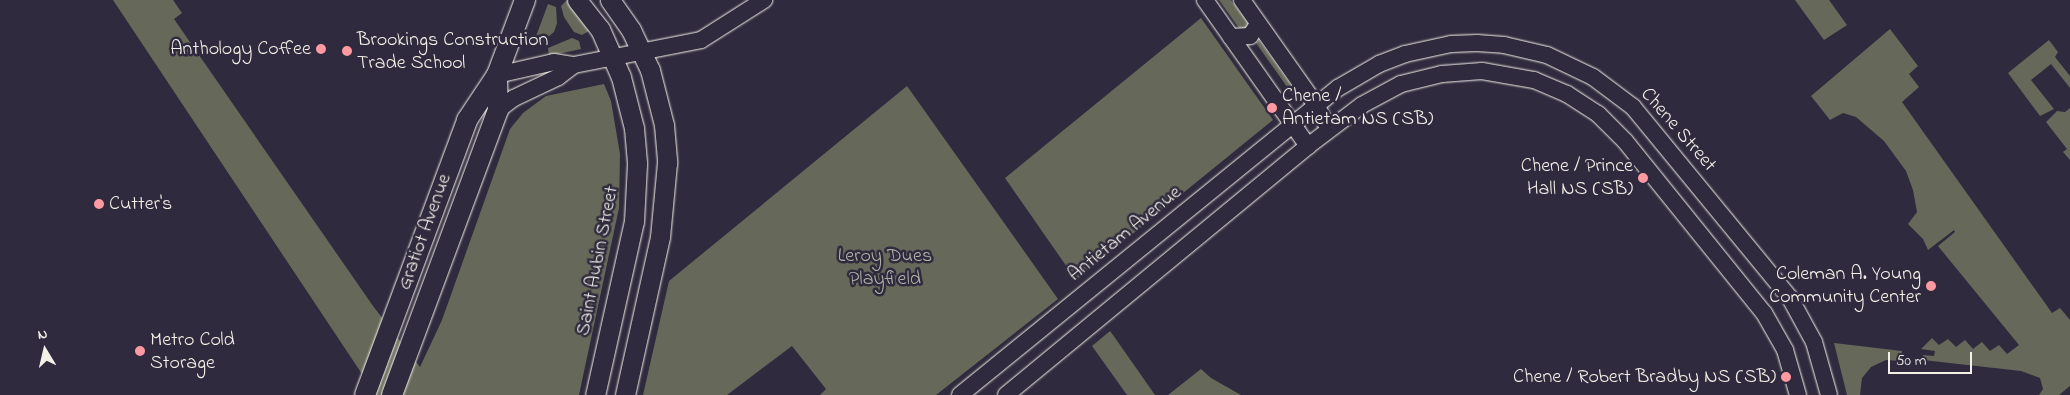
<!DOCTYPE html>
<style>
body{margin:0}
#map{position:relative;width:2070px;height:395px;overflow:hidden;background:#2f2a3d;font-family:"Indie Flower",sans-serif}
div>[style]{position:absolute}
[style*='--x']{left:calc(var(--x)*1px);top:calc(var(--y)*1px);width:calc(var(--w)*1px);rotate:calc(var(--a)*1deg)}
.green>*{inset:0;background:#66695a}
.roads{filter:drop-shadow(0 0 1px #f4f1e8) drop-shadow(0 0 1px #f4f1e8)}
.tertiary>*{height:16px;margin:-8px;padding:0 8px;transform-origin:8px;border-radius:8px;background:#2f2a3d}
.secondary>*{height:19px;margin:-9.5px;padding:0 9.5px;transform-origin:9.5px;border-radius:9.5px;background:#2f2a3d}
.primary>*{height:20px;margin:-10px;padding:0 10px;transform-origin:10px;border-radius:10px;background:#2f2a3d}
.dots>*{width:14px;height:14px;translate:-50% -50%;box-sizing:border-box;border:2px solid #2f2a3d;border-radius:50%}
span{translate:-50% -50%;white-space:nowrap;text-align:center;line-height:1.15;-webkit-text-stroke:5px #2f2a3d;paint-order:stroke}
.poi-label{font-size:20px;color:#f4f1e8}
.left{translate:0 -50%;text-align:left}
.right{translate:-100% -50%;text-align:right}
.street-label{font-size:20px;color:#f4f1e8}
.park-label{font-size:20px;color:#b4b4a8}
.north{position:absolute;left:20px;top:325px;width:50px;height:50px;-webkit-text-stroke:4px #2f2a3d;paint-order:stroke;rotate:351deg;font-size:14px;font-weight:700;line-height:20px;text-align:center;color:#f4f1e8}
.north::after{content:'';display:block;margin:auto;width:18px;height:22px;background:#f4f1e8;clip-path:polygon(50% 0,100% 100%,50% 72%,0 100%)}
.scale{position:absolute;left:1888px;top:352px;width:84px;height:22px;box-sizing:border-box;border:2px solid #f4f1e8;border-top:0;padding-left:6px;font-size:15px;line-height:18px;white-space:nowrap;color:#f4f1e8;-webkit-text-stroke:4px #2f2a3d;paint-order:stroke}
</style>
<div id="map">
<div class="green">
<div style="clip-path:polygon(113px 0,173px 0,182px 13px,174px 19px,373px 306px,420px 367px,442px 320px,510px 129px,523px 113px,546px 96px,604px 84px,611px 101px,620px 154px,619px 208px,579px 395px,376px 395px)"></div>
<div style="clip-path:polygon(567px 0,589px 31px,582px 35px,574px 32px,564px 17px,561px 6px)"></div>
<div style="clip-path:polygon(1219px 0,1231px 0,1250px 26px,1241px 31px)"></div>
<div style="clip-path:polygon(1795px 0,1829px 0,1847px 25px,1824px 40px)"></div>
<div style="clip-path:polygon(548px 4px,556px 7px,557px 23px,554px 32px,543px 41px,535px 39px)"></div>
<div style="clip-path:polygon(1201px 18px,1273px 120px,1076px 280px,1005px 178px)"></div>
<div style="clip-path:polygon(1890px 29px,1918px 66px,1909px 74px,1919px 87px,1902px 102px,2052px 313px,2060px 308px,2070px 320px,2070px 386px,2059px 395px,2039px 395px,2043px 389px,2040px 378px,2021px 371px,1923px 360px,1923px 355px,1934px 356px,1935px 351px,1921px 349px,1932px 338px,1939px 345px,1948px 339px,1956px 347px,1965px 340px,1973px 349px,1982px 342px,1990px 351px,1999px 345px,2007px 354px,2019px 345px,1938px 246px,1955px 232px,1954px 230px,1928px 250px,1923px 239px,1908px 224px,1917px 212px,1913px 190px,1906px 171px,1884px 141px,1856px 117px,1843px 113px,1830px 120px,1811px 96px)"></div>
<div style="clip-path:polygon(572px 38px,579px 41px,581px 49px,549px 56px,548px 48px)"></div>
<div style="clip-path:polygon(1259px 40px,1300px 98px,1300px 101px,1297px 101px,1256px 43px)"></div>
<div style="clip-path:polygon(2049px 40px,2058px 52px,2055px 57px,2070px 76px,2070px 88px,2051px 64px,2031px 80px,2054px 109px,2040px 116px,2008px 73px)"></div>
<div style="clip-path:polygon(907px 86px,1058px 299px,936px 395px,820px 395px,826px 389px,792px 346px,727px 395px,643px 395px,669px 281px)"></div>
<div style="clip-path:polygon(2070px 108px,2070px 160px,2063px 152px,2067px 149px,2046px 122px,2057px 111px,2065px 112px)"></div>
<div style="clip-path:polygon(1110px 331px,1113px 335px,1155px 395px,1127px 395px,1092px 346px)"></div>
<div style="clip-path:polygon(1834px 343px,1902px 351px,1901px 361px,1886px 360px,1871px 367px,1862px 378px,1860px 395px,1847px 395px)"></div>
<div style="clip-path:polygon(1201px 369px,1211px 378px,1241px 395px,1168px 395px)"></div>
</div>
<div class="roads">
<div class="tertiary">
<div style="--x:1205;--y:0;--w:179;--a:54.8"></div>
<div style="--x:1242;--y:0;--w:128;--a:54.8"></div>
<div style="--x:1316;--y:105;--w:27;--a:62"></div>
<div style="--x:1231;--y:37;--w:19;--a:-3"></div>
<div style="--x:1250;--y:36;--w:14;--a:-56"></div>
<div style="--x:497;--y:75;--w:58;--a:-12.8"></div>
<div style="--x:554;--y:62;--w:20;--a:9"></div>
<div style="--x:574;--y:65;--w:129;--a:-11.1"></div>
<div style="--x:701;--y:40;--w:75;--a:-32.4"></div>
<div style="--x:498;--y:110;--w:20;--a:-37"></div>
<div style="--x:514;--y:98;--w:49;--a:-25.5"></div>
<div style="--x:558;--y:77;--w:20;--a:-37"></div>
<div style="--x:960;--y:395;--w:487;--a:-39.1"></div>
<div style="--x:1338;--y:88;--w:48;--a:-30.3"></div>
<div style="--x:1379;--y:64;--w:28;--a:-21"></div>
<div style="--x:1405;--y:54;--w:47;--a:-12.3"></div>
<div style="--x:1451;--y:44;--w:26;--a:-2"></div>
<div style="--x:1477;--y:43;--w:27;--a:4"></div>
<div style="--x:1504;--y:45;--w:44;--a:13.1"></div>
<div style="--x:1547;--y:55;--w:51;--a:25.6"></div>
<div style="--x:1593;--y:77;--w:50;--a:36.9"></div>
<div style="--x:1633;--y:107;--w:247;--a:50.6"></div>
<div style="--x:1790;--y:298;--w:50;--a:61.4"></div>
<div style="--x:1814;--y:342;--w:55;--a:74.2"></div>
<div style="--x:1006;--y:395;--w:391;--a:-39.5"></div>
<div style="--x:1308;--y:146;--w:68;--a:-37.2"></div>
<div style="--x:1362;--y:105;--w:44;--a:-28.3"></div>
<div style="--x:1401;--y:84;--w:42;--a:-13.7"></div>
<div style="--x:1442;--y:74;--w:40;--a:-4.3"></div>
<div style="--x:1482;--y:71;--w:53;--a:9.8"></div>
<div style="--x:1534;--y:80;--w:36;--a:23"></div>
<div style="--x:1567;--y:94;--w:37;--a:33"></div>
<div style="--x:1598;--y:114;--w:38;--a:45"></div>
<div style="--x:1625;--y:141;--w:221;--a:51.1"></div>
<div style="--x:1764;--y:313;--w:43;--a:60.4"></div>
<div style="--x:1785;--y:350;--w:47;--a:73.9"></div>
</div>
<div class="secondary">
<div style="--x:577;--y:0;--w:37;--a:52"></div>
<div style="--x:600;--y:29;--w:52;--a:66.4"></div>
<div style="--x:621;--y:77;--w:53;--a:75.7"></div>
<div style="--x:634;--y:128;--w:36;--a:85"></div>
<div style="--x:637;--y:164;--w:57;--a:93"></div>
<div style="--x:634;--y:221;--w:178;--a:102.6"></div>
<div style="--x:610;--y:0;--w:37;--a:55"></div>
<div style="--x:631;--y:30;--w:44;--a:64.6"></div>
<div style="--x:650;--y:70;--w:57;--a:75.7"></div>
<div style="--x:664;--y:125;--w:38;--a:85"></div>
<div style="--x:667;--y:163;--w:74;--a:95.4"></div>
<div style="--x:660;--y:237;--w:162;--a:102.5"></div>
</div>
<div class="primary">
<div style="--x:611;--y:0;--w:1;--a:45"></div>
<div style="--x:365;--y:395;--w:293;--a:-69.6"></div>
<div style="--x:467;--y:120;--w:54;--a:-56.3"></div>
<div style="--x:497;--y:75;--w:80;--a:-69.5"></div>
<div style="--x:392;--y:395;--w:304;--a:-69.6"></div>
<div style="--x:498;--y:110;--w:35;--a:-92"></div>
</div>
</div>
<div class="dots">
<div style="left:321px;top:49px;background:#ff9aa2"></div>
<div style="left:347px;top:51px;background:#ff9aa2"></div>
<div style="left:1272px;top:108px;background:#ff9aa2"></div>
<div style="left:1643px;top:178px;background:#ff9aa2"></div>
<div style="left:99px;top:204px;background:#ff9aa2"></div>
<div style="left:1931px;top:286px;background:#ff9aa2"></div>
<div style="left:140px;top:351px;background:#ff9aa2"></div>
<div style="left:1786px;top:377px;background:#ff9aa2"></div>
</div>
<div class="poi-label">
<span class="left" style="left:357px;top:52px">Brookings Construction<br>Trade School</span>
<span class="right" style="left:311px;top:49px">Anthology Coffee</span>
<span class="left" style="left:1282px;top:108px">Chene /<br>Antietam NS (SB)</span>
<span class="right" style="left:1633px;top:178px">Chene / Prince<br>Hall NS (SB)</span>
<span class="left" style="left:109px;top:204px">Cutter's</span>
<span class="right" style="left:1921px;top:286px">Coleman A. Young<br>Community Center</span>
<span class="left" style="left:150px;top:352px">Metro Cold<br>Storage</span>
<span class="right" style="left:1776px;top:377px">Chene / Robert Bradby NS (SB)</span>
</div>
<div class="street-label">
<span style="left:1678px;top:130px;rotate:49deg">Chene Street</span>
<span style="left:425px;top:232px;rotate:-70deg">Gratiot Avenue</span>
<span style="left:1125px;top:234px;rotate:-39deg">Antietam Avenue</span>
<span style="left:598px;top:261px;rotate:-79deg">Saint Aubin Street</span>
</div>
<div class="park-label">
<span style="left:885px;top:268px">Leroy Dues<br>Playfield</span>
</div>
<div class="north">N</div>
<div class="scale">50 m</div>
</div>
